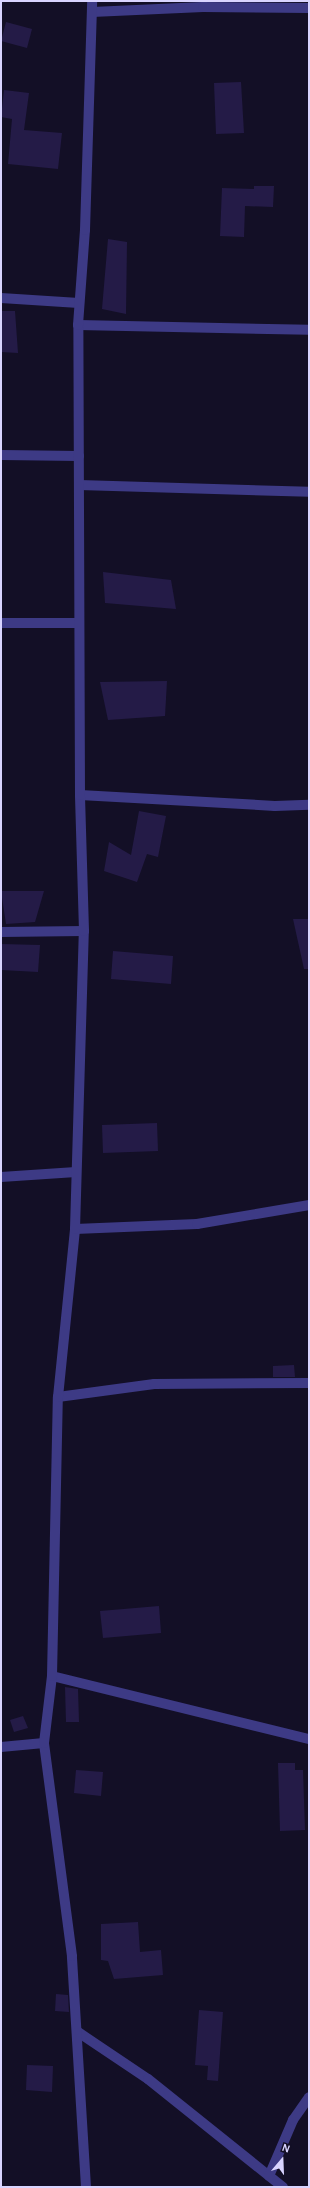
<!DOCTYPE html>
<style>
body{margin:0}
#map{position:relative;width:310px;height:2188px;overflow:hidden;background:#130f26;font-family:"Alegreya Sans",sans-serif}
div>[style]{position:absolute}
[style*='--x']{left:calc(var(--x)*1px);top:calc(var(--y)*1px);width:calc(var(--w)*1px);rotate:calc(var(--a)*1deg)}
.building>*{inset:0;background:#241b47}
.minor>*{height:10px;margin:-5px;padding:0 5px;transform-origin:5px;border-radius:5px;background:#3d3a85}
span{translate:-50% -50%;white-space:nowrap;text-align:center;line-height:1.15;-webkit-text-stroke:4px #130f26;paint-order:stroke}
.frame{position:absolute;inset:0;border:2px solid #d9d4ff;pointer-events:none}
.north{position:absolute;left:262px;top:2140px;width:40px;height:40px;-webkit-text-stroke:3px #130f26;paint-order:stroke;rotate:19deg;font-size:11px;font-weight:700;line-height:16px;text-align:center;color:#d9d4ff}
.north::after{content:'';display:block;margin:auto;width:14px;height:18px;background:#d9d4ff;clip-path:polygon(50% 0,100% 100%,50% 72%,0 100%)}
</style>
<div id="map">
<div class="building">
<div style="clip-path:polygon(6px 22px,32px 29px,27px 48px,1px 41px)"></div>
<div style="clip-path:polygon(241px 82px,244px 133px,216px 134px,214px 83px)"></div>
<div style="clip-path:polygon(4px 90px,29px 93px,24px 130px,62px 133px,58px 169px,8px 164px,12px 119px,1px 117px)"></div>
<div style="clip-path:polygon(254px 186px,274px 186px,273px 207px,245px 206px,244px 237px,220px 236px,222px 188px,254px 189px)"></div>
<div style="clip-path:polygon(108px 239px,127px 242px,126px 314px,102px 309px)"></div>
<div style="clip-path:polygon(1px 311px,15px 311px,18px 353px,1px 352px)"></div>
<div style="clip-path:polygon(103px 572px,171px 580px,176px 609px,105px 603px)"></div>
<div style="clip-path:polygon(167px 681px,165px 716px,108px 720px,100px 682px)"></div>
<div style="clip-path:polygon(139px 811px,166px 816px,158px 857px,147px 854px,137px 882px,104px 871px,109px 842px,131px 855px)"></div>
<div style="clip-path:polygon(1px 891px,44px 891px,35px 922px,6px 924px)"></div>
<div style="clip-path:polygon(293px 919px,309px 919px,309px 969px,304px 969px)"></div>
<div style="clip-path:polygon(1px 944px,40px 945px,38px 972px,1px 970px)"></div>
<div style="clip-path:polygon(113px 951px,173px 956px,171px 984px,111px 979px)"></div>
<div style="clip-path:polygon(157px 1123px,158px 1151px,103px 1153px,102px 1125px)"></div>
<div style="clip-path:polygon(294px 1365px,295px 1377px,273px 1377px,273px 1366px)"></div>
<div style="clip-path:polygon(159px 1606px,161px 1633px,103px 1638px,100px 1611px)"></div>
<div style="clip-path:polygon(65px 1687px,78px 1689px,79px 1722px,66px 1722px)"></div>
<div style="clip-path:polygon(23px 1716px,28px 1728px,14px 1732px,10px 1720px)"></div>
<div style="clip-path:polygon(278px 1763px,295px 1763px,295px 1770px,303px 1770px,305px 1830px,280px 1831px)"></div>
<div style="clip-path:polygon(76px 1770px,103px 1772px,101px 1796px,74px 1793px)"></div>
<div style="clip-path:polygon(138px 1922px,140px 1952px,161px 1950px,163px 1975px,114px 1979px,108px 1961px,101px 1960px,101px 1924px)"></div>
<div style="clip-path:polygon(56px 1994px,68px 1995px,69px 2012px,55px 2011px)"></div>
<div style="clip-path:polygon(199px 2010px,223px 2012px,218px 2081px,207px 2080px,208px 2066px,195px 2065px)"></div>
<div style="clip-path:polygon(27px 2065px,53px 2066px,52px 2092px,26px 2090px)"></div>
</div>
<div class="minor">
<div style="--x:92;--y:12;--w:111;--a:-2.6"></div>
<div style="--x:203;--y:7;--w:106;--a:0.5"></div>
<div style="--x:1;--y:298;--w:78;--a:3.7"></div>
<div style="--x:78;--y:325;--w:231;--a:1.2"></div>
<div style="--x:1;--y:455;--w:78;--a:0.7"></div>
<div style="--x:79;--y:485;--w:230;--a:1.7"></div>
<div style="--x:1;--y:623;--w:78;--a:0"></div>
<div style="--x:80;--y:795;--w:195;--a:3.2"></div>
<div style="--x:275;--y:806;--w:34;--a:-2"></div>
<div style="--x:1;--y:932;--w:83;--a:-0.7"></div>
<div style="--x:1;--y:1177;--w:75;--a:-3.8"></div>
<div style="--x:75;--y:1229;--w:122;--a:-2.3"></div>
<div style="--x:197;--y:1224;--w:114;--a:-9.6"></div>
<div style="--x:58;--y:1397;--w:97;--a:-7.7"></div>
<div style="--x:154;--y:1384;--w:155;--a:-0.4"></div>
<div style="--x:52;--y:1676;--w:265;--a:13.8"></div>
<div style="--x:1;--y:1747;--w:43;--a:-5.3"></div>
<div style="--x:78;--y:2032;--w:84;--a:33.9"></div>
<div style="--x:148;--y:2079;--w:173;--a:38.7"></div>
<div style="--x:269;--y:2176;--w:61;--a:-66.8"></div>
<div style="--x:293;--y:2120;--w:28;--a:-55"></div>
<div style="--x:86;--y:2187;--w:231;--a:-93.5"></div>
<div style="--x:72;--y:1956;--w:215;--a:-97.5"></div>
<div style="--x:44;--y:1743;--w:67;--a:-83.2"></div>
<div style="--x:52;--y:1676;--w:279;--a:-88.8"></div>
<div style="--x:58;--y:1397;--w:169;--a:-84.2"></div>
<div style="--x:75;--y:1229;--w:298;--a:-88.3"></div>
<div style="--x:84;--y:931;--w:136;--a:-91.7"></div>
<div style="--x:80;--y:795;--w:470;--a:-90.2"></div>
<div style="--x:78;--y:325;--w:95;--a:-85.8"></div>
<div style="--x:85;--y:230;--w:229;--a:-88.2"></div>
</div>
<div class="frame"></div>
<div class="north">N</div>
</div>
